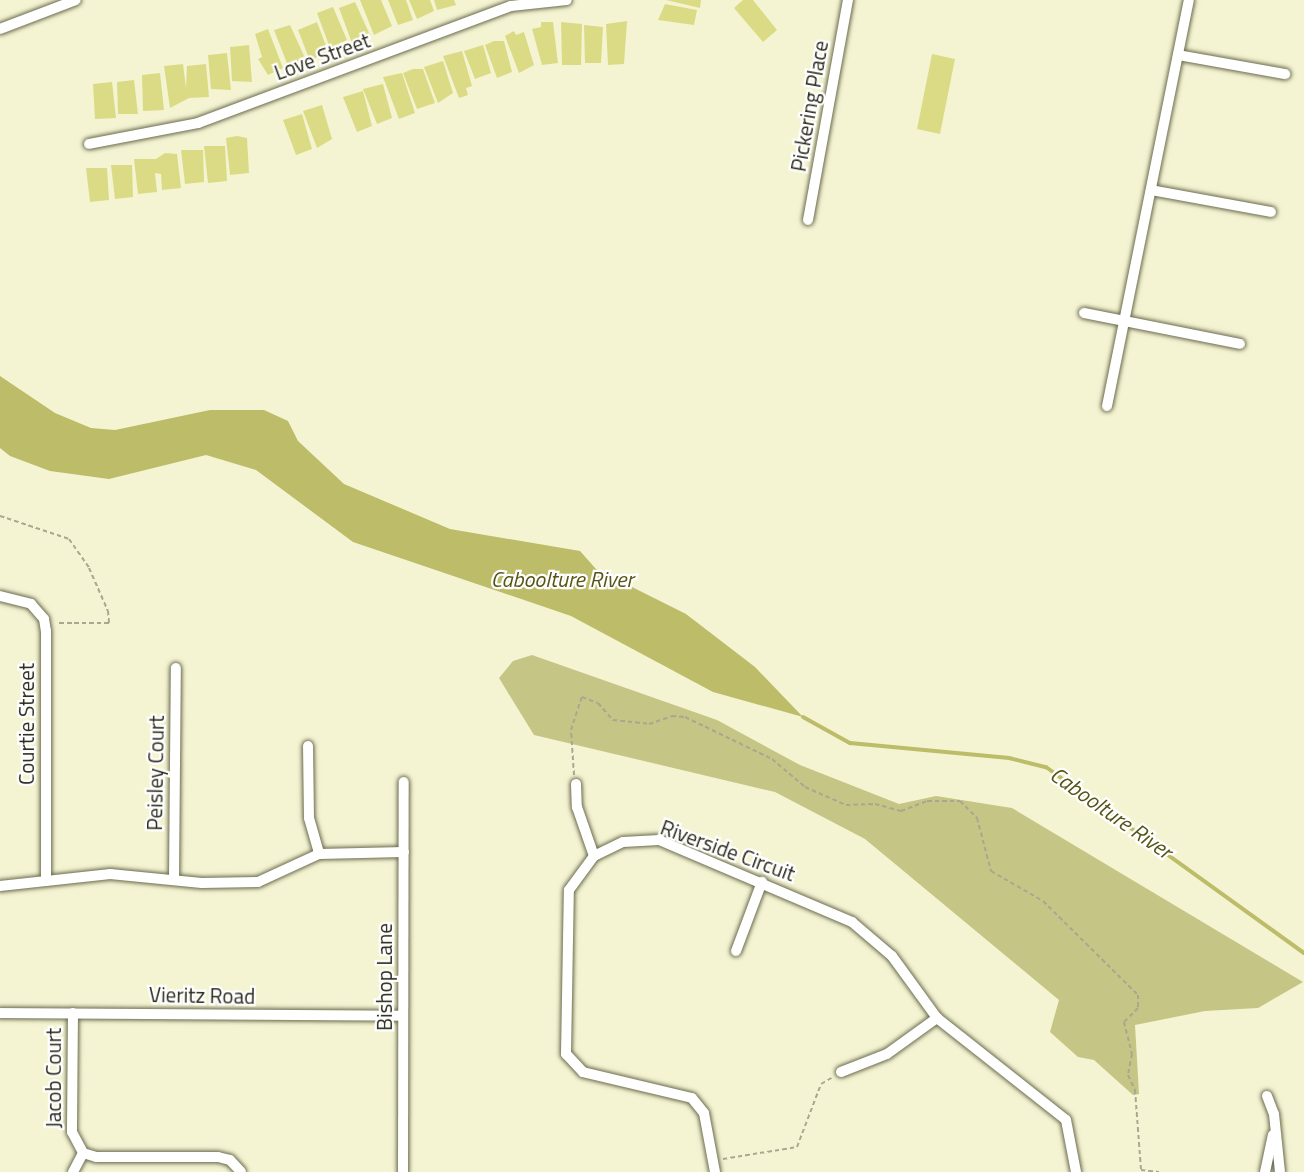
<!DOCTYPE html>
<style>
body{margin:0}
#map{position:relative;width:1304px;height:1172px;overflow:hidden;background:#f4f4d3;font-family:"Titillium Web",sans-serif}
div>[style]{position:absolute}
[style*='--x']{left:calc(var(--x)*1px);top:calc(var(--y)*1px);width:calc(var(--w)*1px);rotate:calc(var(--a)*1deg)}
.green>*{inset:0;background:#c5c586}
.water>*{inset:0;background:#bdbc68}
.stream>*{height:4px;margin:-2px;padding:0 2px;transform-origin:2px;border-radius:2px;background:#bdbc68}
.building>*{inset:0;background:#dbdb86}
.path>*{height:2px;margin-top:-1px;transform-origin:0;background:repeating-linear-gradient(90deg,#a8a88f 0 4.5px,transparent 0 7.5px)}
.roads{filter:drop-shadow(0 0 2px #6b6b4e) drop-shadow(0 0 2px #6b6b4e)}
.street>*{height:10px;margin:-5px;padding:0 5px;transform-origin:5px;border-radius:5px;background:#fff}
span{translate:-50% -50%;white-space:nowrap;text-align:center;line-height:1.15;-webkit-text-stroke:4.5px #fff;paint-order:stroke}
.street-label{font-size:21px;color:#2a2a1e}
.water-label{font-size:22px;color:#575617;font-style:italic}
</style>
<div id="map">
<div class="green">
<div style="clip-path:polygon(532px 655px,717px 720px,800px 765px,899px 804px,936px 796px,1012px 808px,1303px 982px,1258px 1008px,1205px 1011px,1135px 1025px,1139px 1094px,1133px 1095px,1094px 1060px,1078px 1057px,1050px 1032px,1059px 1000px,865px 839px,775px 792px,534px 735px,499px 678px,513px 661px)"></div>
</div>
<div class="water">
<div style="clip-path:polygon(0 376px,55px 413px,91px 428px,115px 430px,210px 410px,264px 410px,288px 421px,298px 441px,344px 484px,450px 529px,580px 551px,596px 569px,686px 614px,755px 667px,803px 717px,713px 692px,571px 616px,353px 542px,256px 470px,206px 455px,109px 479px,50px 471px,10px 456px,0 448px)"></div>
</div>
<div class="stream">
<div style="--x:803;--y:717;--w:54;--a:29"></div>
<div style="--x:850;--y:743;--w:160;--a:5.4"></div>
<div style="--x:1009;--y:758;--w:38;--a:14"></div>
<div style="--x:1046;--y:767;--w:318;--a:35.8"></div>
</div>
<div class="building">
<div style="clip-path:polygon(360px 0,381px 0,392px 26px,374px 35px)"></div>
<div style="clip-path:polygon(388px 0,406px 0,413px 20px,398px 25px)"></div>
<div style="clip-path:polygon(409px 0,430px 0,434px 11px,417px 19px)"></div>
<div style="clip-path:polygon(434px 0,454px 0,456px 5px,437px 10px)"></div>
<div style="clip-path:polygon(666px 0,701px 0,700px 8px)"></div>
<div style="clip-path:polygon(743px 0,753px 0,777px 30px,763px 42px,734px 8px)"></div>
<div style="clip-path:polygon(355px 2px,370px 35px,352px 43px,339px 8px)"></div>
<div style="clip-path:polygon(665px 4px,697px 10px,694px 25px,658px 20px)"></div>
<div style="clip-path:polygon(333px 7px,347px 40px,330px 48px,317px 13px)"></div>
<div style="clip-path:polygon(627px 21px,624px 64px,608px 65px,606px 24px)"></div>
<div style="clip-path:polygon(317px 22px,328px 51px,310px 61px,298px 30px)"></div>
<div style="clip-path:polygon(541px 22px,553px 22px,558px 63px,542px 65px,532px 29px,541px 27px)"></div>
<div style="clip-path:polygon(561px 22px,582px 24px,581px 65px,562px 65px)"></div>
<div style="clip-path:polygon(290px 25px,305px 58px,288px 66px,274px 30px)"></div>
<div style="clip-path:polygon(584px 25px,603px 27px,601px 63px,585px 63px)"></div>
<div style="clip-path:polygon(268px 29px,283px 68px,268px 75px,258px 59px,262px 57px,255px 34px)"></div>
<div style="clip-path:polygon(514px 31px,516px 35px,524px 32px,534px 65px,519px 73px,505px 36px)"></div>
<div style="clip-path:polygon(494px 41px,504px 41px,512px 72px,497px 78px,485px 45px)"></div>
<div style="clip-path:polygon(249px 45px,252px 82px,232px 81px,230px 47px)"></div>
<div style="clip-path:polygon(483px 45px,491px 73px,475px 79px,464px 51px)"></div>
<div style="clip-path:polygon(462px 51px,472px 86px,466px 88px,468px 95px,459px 98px,443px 56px)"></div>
<div style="clip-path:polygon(227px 53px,231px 90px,211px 89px,208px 55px)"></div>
<div style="clip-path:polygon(932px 54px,955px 59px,940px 134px,917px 129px)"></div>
<div style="clip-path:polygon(443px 61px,453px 93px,438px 103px,424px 67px)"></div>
<div style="clip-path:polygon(183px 64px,186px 88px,187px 66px,206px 64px,209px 97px,189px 98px,170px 108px,164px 66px)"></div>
<div style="clip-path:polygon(413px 69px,423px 69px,435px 103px,417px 109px,403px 73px)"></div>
<div style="clip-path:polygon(160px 73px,164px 110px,143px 111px,142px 75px)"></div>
<div style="clip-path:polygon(402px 73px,415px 113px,399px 119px,383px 77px)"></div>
<div style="clip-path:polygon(134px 80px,138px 114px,118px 114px,117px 82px)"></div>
<div style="clip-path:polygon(112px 82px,116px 118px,95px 119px,93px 84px)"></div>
<div style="clip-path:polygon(383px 84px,392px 118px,377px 124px,363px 89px)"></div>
<div style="clip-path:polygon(363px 91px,372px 126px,357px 132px,343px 97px)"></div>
<div style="clip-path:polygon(322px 105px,332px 139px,317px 148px,303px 111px)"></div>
<div style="clip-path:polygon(302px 114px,312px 149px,296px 155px,283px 120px)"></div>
<div style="clip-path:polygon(237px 136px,247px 138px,249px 173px,230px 175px,226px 138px)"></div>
<div style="clip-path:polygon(204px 146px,225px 146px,227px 181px,208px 183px)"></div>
<div style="clip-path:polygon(181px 150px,203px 150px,204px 182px,185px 184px)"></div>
<div style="clip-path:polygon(165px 153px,177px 154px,181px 188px,162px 190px,161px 174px,155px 173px,157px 192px,138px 194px,134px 159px,156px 159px)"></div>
<div style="clip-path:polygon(111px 165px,132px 165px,133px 197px,115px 199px)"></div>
<div style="clip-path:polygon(86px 168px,107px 168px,109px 200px,90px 202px)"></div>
</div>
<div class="path">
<div style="--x:0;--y:516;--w:73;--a:18.4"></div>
<div style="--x:69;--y:539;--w:35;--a:55"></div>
<div style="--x:89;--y:568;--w:47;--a:66.2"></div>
<div style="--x:108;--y:611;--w:12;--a:85"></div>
<div style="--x:109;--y:623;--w:52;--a:180"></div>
<div style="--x:574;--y:775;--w:45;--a:-93.8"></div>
<div style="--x:571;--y:730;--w:35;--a:-72"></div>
<div style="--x:582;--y:697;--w:17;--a:21"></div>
<div style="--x:598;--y:703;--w:23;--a:49"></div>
<div style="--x:613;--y:720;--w:36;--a:6"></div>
<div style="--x:649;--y:724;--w:24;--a:-19"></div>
<div style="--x:672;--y:716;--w:13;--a:4"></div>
<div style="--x:685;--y:717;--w:97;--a:25.8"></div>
<div style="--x:772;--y:759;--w:43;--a:40.3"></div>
<div style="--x:805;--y:787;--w:45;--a:23.7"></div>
<div style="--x:846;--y:805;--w:29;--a:-2"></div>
<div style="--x:875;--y:804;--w:27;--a:15"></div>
<div style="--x:901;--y:811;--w:28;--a:-21"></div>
<div style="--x:927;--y:801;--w:33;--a:0"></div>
<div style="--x:960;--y:801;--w:24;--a:45"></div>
<div style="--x:977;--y:818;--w:55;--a:75.2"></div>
<div style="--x:991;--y:871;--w:60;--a:30"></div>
<div style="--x:1043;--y:901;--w:134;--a:44.7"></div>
<div style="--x:1138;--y:995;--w:13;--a:90"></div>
<div style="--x:1138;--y:1008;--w:20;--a:135"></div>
<div style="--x:1124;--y:1022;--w:33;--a:76"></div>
<div style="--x:1132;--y:1054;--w:21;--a:101"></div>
<div style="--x:1128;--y:1075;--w:17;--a:65"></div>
<div style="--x:1135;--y:1090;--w:80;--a:85.7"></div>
<div style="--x:1141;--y:1170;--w:18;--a:6"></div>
<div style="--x:723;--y:1159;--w:75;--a:-9.2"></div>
<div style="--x:797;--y:1147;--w:67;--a:-69.1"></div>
<div style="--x:821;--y:1084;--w:14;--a:-30"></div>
</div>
<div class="roads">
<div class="street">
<div style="--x:0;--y:29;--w:81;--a:-20.9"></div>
<div style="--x:1178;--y:55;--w:109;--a:10.1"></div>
<div style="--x:89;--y:144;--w:111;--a:-10.9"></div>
<div style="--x:198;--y:123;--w:334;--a:-20.5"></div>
<div style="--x:511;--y:6;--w:56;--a:-6.1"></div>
<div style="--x:1151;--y:190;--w:122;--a:10.4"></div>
<div style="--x:808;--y:220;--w:224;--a:-79.7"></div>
<div style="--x:1084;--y:313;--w:159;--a:11.2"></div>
<div style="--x:1107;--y:406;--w:414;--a:-78.6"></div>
<div style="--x:0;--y:596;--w:32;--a:14"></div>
<div style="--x:31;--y:604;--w:20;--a:49"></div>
<div style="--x:44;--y:619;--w:12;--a:81"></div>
<div style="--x:46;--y:631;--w:250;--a:90"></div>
<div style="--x:308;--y:746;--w:72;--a:89.2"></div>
<div style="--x:309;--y:818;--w:37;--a:74"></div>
<div style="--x:576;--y:784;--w:23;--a:88"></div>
<div style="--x:577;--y:807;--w:52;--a:70.9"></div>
<div style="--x:174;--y:878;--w:210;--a:-89.5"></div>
<div style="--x:0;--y:886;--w:111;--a:-6.2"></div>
<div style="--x:110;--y:874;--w:92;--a:5.6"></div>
<div style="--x:202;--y:883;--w:56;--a:-1"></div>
<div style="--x:258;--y:882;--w:67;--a:-24.7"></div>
<div style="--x:319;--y:854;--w:85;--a:-1.3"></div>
<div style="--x:736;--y:951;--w:74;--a:-69.4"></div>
<div style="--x:0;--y:1013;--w:403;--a:0.4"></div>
<div style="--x:73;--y:1013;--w:119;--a:90.5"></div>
<div style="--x:72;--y:1132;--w:24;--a:62"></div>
<div style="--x:841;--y:1072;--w:49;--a:-21.4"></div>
<div style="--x:887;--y:1054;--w:62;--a:-35.8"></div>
<div style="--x:1267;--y:1096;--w:19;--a:69"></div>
<div style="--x:1274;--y:1114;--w:58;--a:84.1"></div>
<div style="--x:83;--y:1153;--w:14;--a:17"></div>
<div style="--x:96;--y:1157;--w:122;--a:0"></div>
<div style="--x:218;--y:1157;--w:12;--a:14"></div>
<div style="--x:230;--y:1160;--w:16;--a:47"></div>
<div style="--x:73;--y:1172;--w:21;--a:-62"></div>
<div style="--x:403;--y:1172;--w:390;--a:-89.9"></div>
<div style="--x:715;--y:1172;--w:60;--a:-100.6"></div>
<div style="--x:704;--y:1113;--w:19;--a:-129"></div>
<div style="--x:692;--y:1098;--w:112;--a:-166.6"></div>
<div style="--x:583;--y:1072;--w:25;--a:-133"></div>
<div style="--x:566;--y:1054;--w:164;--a:-89"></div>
<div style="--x:569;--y:890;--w:42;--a:-53.7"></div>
<div style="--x:594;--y:856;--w:32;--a:-26"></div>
<div style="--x:623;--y:842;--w:36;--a:-3"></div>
<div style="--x:659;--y:840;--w:210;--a:23"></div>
<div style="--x:852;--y:922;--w:52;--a:40.4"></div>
<div style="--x:892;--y:956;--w:77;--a:54"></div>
<div style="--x:937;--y:1018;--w:164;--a:38.3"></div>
<div style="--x:1066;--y:1120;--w:53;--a:79.1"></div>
<div style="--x:1265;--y:1172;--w:38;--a:-78"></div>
</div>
</div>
<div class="street-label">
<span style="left:322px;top:56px;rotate:-20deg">Love Street</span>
<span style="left:809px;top:106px;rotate:-80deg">Pickering Place</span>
<span style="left:26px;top:724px;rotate:-90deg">Courtie Street</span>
<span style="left:155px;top:773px;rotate:-89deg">Peisley Court</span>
<span style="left:728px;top:850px;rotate:20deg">Riverside Circuit</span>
<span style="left:384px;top:977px;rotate:-90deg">Bishop Lane</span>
<span style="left:202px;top:995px;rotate:1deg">Vieritz Road</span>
<span style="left:53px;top:1078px;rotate:-90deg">Jacob Court</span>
</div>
<div class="water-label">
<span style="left:562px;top:580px">Caboolture River</span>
<span style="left:1111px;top:813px;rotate:35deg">Caboolture River</span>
</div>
</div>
